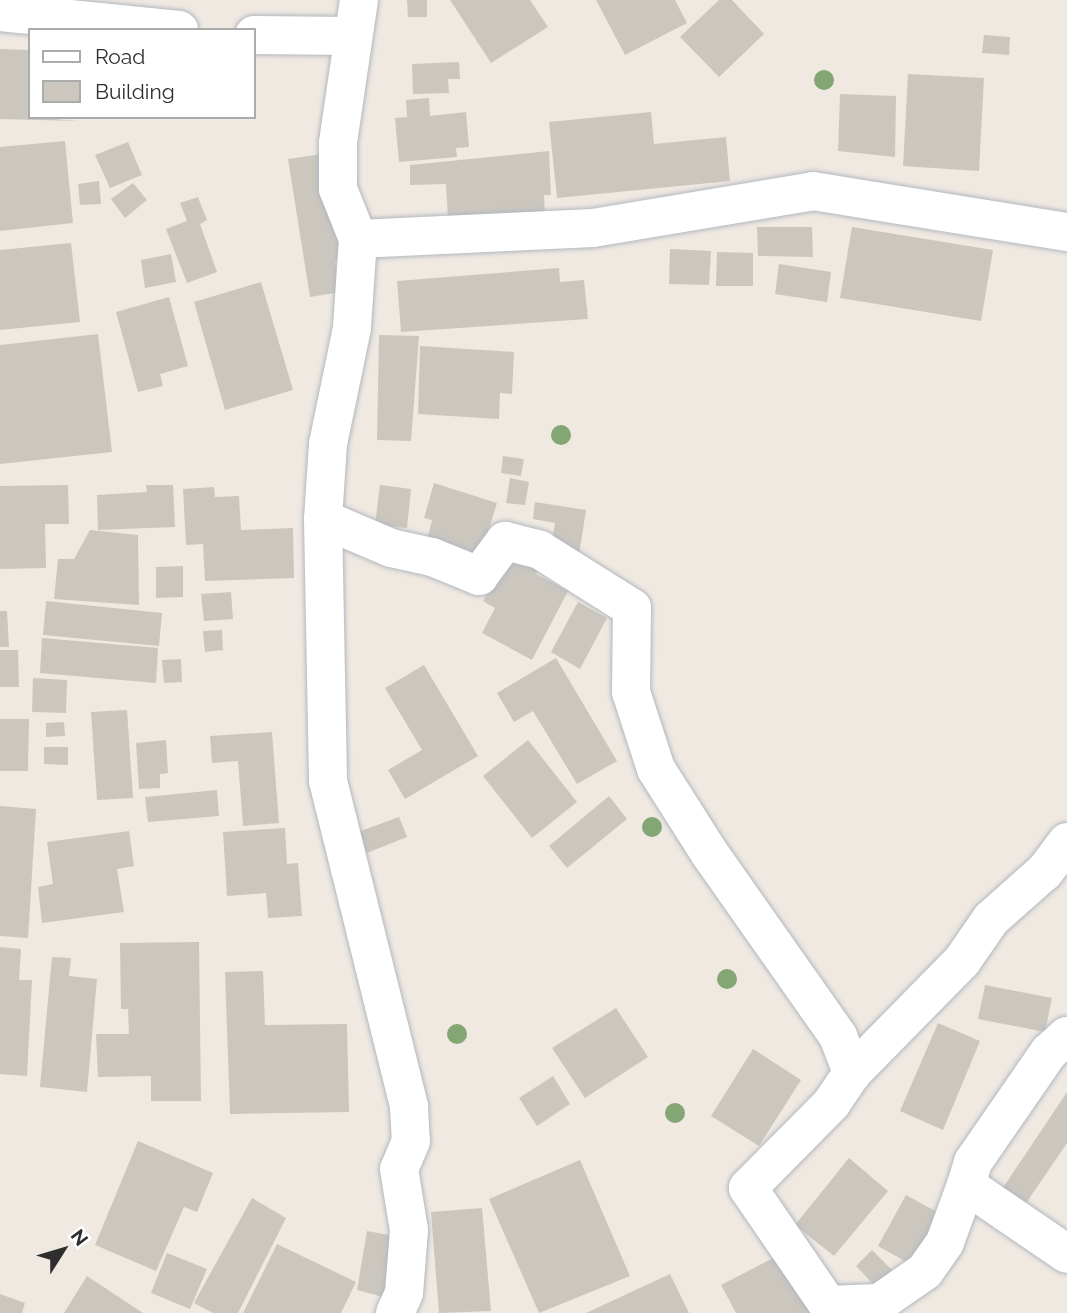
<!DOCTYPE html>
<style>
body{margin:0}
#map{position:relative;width:1067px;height:1313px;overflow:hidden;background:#efe9e1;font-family:Raleway,sans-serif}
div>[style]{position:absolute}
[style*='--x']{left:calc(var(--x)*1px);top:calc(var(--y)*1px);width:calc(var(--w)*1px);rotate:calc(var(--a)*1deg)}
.building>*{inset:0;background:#cbc7bf}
.roads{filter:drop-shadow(0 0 2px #b4b7c1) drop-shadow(0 0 2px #b4b7c1)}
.minor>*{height:38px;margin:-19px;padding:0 19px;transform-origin:19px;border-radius:19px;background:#fff}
.trees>*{width:20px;height:20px;margin:-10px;border-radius:50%;background:#84a574}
span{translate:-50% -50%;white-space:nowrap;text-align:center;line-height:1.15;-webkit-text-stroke:6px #fff;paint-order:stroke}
.legend{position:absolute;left:28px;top:28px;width:228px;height:91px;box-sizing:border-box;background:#fff;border:2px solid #ababab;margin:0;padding:9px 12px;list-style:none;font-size:21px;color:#2e2e2e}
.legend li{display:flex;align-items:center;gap:14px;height:35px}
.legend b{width:35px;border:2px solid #ababab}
.north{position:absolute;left:28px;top:1215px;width:70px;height:70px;-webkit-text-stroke:5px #fff;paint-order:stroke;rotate:53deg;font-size:19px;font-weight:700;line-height:28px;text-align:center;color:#2e2e2e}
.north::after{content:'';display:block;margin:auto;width:24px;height:32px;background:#2e2e2e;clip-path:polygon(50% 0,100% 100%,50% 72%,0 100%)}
</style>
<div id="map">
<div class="building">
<div style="clip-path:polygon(407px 0,427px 0,427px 17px,408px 17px)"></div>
<div style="clip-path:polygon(450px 0,530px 0,548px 27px,491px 63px)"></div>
<div style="clip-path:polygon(596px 0,675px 0,687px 23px,625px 55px)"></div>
<div style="clip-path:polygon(719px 0,732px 0,764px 34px,719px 77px,680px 37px)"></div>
<div style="clip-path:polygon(984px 35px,1010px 37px,1009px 55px,982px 53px)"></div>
<div style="clip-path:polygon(0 49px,30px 50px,30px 117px,79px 121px,0 119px)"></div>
<div style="clip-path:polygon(459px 62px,460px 79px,448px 79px,449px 93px,413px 94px,412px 64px)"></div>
<div style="clip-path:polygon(908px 74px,984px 78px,979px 171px,903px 166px)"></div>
<div style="clip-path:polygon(840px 94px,896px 96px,895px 157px,838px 151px)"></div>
<div style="clip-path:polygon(429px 98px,430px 116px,466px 112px,469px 147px,456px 148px,457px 157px,399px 162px,395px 118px,407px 117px,406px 100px)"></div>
<div style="clip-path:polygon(651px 112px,654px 144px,726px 137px,730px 181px,557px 198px,549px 122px)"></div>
<div style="clip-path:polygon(65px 141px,73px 223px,0 231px,0 147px)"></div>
<div style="clip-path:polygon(128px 142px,142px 175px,110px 188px,95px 155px)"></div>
<div style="clip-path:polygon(549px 151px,551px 195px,544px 195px,545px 214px,448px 219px,446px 184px,410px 185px,410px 165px)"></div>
<div style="clip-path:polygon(328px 153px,346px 260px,335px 262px,340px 292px,310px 297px,288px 159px)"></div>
<div style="clip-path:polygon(99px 181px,101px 204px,80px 205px,78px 184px)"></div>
<div style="clip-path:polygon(133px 183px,147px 200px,125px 218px,111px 199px)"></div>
<div style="clip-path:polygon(198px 197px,207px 220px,200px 224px,217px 272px,187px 283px,166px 229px,187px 221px,180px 203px)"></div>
<div style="clip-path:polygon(757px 227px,812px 227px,813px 257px,758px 256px)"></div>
<div style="clip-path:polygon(852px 227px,993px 250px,981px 321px,840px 298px)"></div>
<div style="clip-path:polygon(71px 243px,80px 322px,0 330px,0 250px)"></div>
<div style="clip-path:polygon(670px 249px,711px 251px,709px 285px,669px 284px)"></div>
<div style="clip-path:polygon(717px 252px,753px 253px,753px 286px,716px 286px)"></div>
<div style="clip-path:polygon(171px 254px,176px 282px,145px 288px,141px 260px)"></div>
<div style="clip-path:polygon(779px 264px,831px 272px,827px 302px,775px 294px)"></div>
<div style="clip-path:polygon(559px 268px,560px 282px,584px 280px,588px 319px,401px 332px,397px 281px)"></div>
<div style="clip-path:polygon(261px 282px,293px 390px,225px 410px,194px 302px)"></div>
<div style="clip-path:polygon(169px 297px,188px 366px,160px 374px,163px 386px,138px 392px,116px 312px)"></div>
<div style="clip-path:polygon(98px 334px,112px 452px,0 464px,0 345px)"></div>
<div style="clip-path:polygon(379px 335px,419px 336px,411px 441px,377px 440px)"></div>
<div style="clip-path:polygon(420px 346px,514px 352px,512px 394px,500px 393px,499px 419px,418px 414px)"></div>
<div style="clip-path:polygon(503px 456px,524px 459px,521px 476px,501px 473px)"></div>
<div style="clip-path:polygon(510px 478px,529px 482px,525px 505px,506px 503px)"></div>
<div style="clip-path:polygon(434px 483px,497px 503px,481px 556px,427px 540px,432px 520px,424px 518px)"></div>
<div style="clip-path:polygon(68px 485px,69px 524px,45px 524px,46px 568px,0 569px,0 486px)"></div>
<div style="clip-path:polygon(146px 485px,173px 485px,175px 527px,98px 530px,97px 495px,147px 492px)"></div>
<div style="clip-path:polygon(380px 485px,411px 489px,407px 528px,375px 525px)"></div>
<div style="clip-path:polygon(214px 487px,215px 497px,239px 496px,241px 530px,293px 528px,294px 578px,205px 581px,203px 544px,186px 545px,183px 489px)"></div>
<div style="clip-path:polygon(535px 502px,586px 510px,579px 555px,551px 550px,555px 523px,533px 519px)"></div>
<div style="clip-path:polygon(90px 530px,138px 535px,139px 605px,54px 599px,58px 559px,74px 559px)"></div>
<div style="clip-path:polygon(512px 547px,541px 563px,536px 574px,568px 591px,532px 660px,482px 633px,495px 608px,483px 601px)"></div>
<div style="clip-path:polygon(183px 566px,183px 597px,156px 598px,156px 567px)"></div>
<div style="clip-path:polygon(231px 592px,233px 619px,204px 621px,201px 594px)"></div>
<div style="clip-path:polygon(46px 601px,162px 613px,159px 646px,43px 635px)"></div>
<div style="clip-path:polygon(578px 602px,607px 618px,580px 669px,551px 652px)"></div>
<div style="clip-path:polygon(0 611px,7px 611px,9px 647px,0 647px)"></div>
<div style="clip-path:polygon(222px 630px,223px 650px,205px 652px,203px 631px)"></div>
<div style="clip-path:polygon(42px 638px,158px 648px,156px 683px,40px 673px)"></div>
<div style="clip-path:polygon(0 650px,18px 650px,19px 687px,0 687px)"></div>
<div style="clip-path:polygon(556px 658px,617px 761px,577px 784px,533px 711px,514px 722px,497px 693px)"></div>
<div style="clip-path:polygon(181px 659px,182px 682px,164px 683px,162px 660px)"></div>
<div style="clip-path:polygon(424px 665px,478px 756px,405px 799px,388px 770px,422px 750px,385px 688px)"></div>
<div style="clip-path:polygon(33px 678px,67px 680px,66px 713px,32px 712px)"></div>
<div style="clip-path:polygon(127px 710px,133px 798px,97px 800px,91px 712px)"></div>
<div style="clip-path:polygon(0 719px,29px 719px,28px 771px,0 771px)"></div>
<div style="clip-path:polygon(64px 722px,65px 736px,46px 737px,46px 723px)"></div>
<div style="clip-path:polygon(272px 732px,279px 823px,243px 826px,238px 761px,212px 763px,210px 736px)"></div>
<div style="clip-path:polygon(166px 740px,168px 773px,160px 774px,160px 788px,139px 789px,136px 743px)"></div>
<div style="clip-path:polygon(528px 740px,577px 802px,532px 838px,483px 776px)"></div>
<div style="clip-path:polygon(44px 747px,68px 747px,68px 765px,44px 764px)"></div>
<div style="clip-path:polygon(217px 790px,219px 816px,148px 822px,145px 797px)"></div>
<div style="clip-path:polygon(609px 796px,627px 819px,567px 868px,549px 846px)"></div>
<div style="clip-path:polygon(0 806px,36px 809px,28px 938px,0 936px)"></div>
<div style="clip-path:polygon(399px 817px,407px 837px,367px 853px,358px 832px)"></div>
<div style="clip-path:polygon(285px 828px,287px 864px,298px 863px,302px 916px,268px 918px,266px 893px,227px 896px,223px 832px)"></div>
<div style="clip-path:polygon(129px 831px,134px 866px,117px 869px,124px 912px,42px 923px,38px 887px,53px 884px,47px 842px)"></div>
<div style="clip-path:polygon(199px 942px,201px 1101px,151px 1101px,151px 1076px,98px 1077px,96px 1034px,129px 1034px,128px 1009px,121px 1009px,120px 943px)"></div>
<div style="clip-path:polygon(0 947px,21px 949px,19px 980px,32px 980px,27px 1076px,0 1074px)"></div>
<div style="clip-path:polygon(52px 957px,71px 958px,69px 976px,97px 979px,87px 1092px,40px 1087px)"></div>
<div style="clip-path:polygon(263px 971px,265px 1025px,347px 1024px,349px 1112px,230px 1114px,225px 972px)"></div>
<div style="clip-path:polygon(985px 985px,1052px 998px,1045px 1032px,978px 1019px)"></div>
<div style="clip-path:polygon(616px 1008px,648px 1057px,585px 1098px,552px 1048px)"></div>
<div style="clip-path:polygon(938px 1023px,980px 1041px,943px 1130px,900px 1111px)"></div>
<div style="clip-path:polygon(753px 1049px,801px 1080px,759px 1146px,711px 1116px)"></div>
<div style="clip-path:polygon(553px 1076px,570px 1104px,537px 1126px,519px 1098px)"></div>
<div style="clip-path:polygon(1067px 1092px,1067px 1143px,1018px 1215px,994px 1201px)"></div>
<div style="clip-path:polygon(138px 1141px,213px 1173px,197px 1212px,184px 1207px,156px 1271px,95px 1245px)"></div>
<div style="clip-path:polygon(849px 1158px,888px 1191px,834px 1256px,795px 1225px)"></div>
<div style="clip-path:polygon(580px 1160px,630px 1276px,539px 1313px,489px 1199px)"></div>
<div style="clip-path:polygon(906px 1195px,948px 1218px,919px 1269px,878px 1246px)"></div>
<div style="clip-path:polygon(252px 1198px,286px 1218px,238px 1313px,213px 1313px,194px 1303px)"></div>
<div style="clip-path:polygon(482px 1208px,491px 1311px,439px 1313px,431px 1212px)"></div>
<div style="clip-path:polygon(367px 1231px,400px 1237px,387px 1298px,357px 1290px)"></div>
<div style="clip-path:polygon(277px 1244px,356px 1282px,341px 1313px,243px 1313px)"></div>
<div style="clip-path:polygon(872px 1250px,894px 1272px,878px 1289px,856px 1266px)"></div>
<div style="clip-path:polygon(785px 1252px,817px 1313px,736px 1313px,721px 1285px)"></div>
<div style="clip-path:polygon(167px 1253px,207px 1269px,190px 1309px,151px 1293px)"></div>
<div style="clip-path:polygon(670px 1274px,689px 1313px,586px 1313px)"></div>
<div style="clip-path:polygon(87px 1276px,143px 1313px,64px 1313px)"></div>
<div style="clip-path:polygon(0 1294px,25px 1303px,22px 1313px,0 1313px)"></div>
</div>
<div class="roads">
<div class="minor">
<div style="--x:359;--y:0;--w:145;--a:98.4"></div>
<div style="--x:338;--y:143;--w:46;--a:90"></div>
<div style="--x:338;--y:189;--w:54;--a:68.2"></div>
<div style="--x:358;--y:239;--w:89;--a:93.9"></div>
<div style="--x:352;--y:328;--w:118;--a:101.7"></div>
<div style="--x:328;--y:444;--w:75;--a:93.8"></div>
<div style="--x:323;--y:519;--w:262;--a:88.9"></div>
<div style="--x:328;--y:781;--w:336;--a:76"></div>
<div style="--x:409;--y:1107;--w:34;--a:87"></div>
<div style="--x:411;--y:1141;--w:30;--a:113"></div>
<div style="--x:399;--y:1169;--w:62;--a:80.7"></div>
<div style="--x:409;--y:1230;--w:63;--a:94.5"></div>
<div style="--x:404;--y:1293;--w:22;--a:114"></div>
<div style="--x:0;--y:12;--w:180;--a:5.7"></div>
<div style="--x:254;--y:35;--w:96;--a:0.6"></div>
<div style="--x:358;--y:239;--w:235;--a:-2.7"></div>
<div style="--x:593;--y:228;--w:223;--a:-9.5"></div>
<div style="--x:813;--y:191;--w:257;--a:9.2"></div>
<div style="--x:323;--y:519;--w:74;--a:23.1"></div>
<div style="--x:391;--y:548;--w:42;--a:12.4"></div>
<div style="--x:432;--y:557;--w:51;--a:22"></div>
<div style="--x:479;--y:576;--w:44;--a:-53.4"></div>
<div style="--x:505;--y:541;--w:36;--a:14"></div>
<div style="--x:540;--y:550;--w:109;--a:32.2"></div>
<div style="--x:632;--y:608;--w:84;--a:90.7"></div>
<div style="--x:631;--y:692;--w:81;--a:72"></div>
<div style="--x:656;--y:769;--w:101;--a:57.6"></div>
<div style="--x:710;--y:854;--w:223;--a:54.9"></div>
<div style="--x:838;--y:1036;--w:40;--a:69"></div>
<div style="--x:1067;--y:842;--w:38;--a:127"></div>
<div style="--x:1044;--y:872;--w:71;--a:138.4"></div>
<div style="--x:991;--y:919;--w:51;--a:124.6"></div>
<div style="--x:962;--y:961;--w:157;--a:134.5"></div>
<div style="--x:852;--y:1073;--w:37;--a:124"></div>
<div style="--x:831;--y:1104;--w:118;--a:134.7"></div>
<div style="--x:748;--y:1188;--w:142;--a:55.6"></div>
<div style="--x:828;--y:1305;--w:51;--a:-2.2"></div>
<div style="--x:879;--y:1303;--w:56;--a:-34.8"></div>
<div style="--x:925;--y:1271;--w:35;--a:-55"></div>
<div style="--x:945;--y:1242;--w:61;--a:-69.8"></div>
<div style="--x:966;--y:1185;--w:122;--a:34.3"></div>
<div style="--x:966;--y:1185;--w:24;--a:-73"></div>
<div style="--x:973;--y:1162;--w:134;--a:-55.4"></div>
<div style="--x:1049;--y:1052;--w:24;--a:-42"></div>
</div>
</div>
<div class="trees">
<div style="left:824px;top:80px"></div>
<div style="left:561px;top:435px"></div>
<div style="left:652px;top:827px"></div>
<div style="left:727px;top:979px"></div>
<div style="left:457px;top:1034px"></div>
<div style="left:675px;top:1113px"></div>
</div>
<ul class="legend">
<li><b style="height:9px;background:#fff"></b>Road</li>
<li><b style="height:19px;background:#cbc7bf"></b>Building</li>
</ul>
<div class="north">N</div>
</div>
